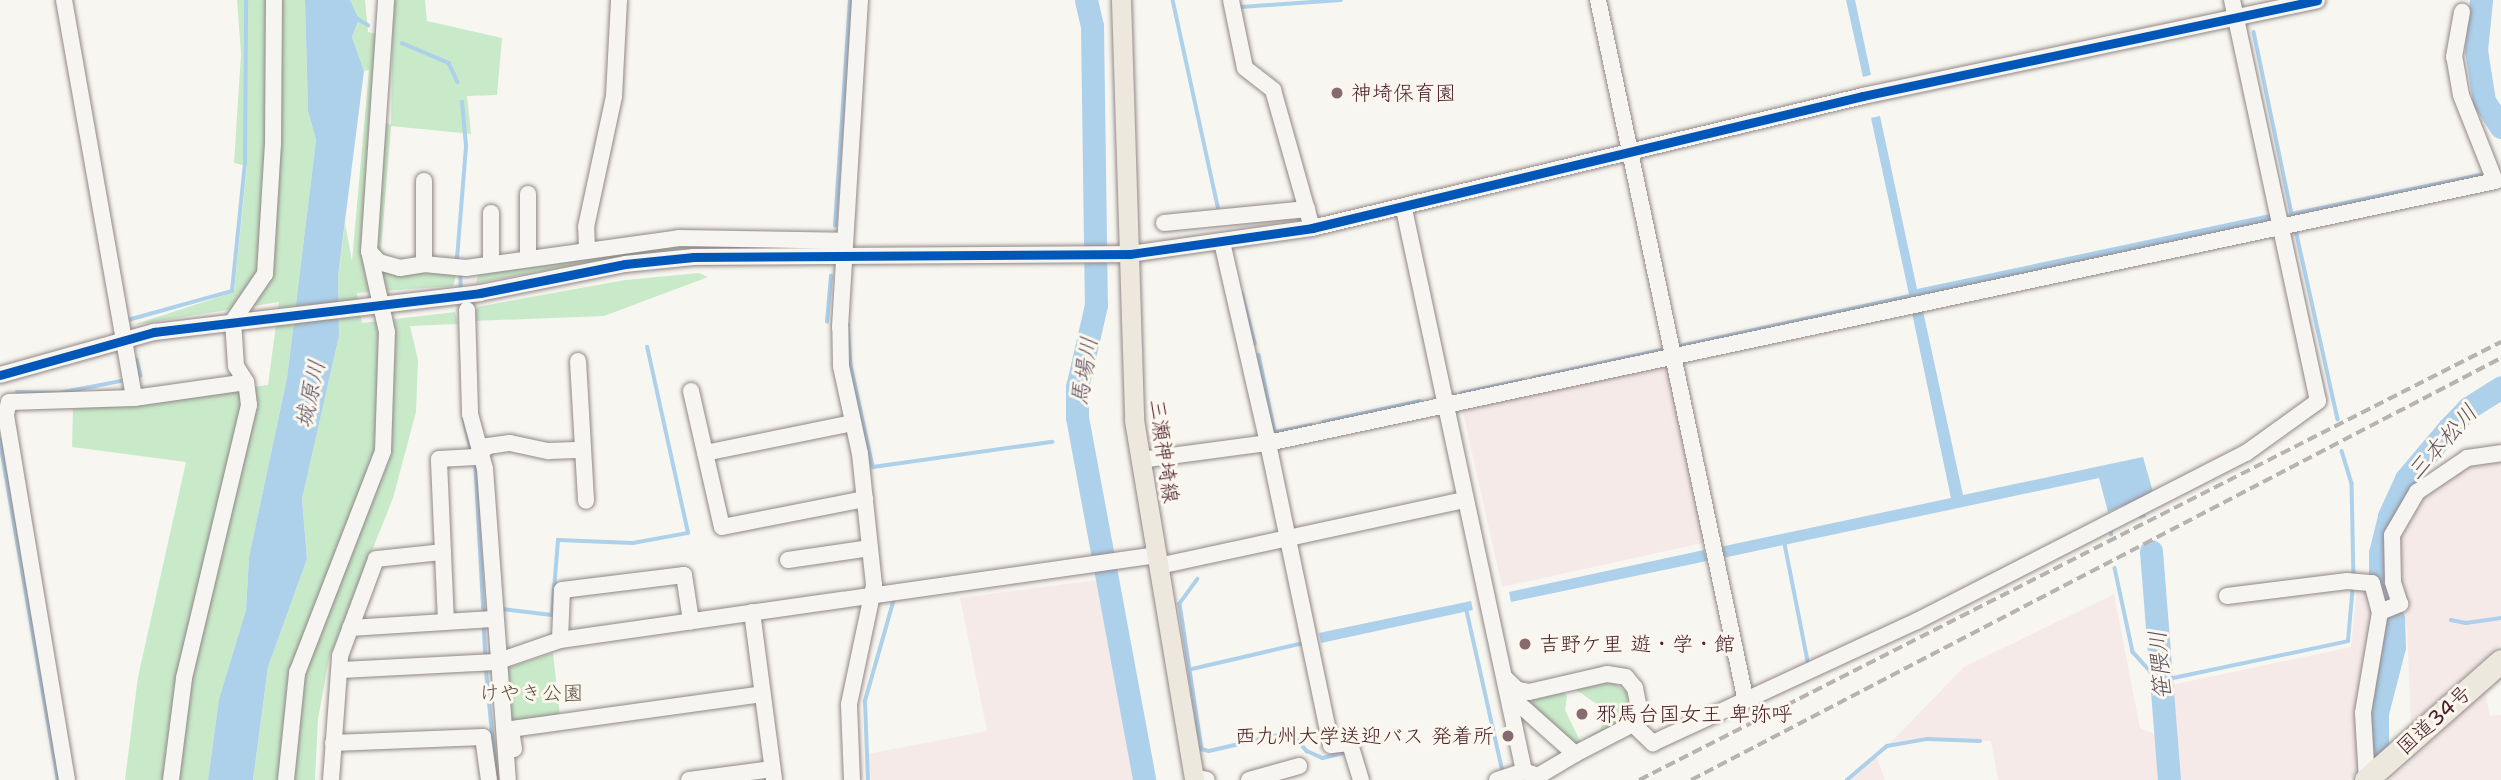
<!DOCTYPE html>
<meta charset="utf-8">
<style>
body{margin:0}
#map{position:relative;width:2501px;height:780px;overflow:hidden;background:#f8f6f0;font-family:"Shantell Sans","Klee One",sans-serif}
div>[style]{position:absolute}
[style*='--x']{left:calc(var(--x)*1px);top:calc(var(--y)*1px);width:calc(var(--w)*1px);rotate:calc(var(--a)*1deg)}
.built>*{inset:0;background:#f6eae9}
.green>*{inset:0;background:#c8eac9}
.water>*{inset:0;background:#add0eb}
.stream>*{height:3.5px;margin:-1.75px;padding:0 1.75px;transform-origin:1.75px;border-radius:1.75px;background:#add0eb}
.river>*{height:23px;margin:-11.5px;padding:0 11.5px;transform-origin:11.5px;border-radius:11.5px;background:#add0eb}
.roads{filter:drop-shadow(0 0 2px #918787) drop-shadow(0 0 2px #918787)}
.minor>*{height:16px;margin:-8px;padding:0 8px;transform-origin:8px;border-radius:8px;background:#f6f5f1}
.major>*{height:19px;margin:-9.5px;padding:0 9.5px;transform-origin:9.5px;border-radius:9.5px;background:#ede8dd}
.highway>*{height:23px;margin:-11.5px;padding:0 11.5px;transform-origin:11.5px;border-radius:11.5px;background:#ede8dd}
.rail>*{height:3.5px;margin-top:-1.75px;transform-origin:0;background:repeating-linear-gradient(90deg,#b8b3b1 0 10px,transparent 0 15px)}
.cycleway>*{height:9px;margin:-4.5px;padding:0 4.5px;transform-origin:4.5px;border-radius:4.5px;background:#0057b8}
.dots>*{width:19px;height:19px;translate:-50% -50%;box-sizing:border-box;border:4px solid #fbf7ec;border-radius:50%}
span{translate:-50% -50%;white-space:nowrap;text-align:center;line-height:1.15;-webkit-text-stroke:6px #fbf7ec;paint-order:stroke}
.poi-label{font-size:21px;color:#4a1f2b}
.left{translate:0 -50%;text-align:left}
.right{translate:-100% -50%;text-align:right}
.street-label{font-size:21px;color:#4a1f2b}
.park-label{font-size:21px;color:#604f4a}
.water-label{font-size:23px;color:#5e4f64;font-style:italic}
</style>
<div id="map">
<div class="built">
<div style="clip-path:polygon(1667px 362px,1707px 542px,1502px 587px,1462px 408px)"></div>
<div style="clip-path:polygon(2501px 452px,2501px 644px,2411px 724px,2407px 628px,2400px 605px,2380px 612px,2366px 764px,2348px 780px,1998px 780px,1991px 741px,1927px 739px,1887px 746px,1964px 667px,2114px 594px,2140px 728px,2168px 740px,2167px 686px,2351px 647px,2358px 577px,2393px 582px,2392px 535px,2417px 492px,2467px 458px)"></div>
<div style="clip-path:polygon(1096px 580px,1134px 780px,871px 780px,868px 754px,987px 731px,960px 598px)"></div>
<div style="clip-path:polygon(2485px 692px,2490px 716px,2501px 715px,2501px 780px,2390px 780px)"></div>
<div style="clip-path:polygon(1876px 755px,1885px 780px,1847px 780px)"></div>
</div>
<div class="green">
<div style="clip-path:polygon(237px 0,305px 0,308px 111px,316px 140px,287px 378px,249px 557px,246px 610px,219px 699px,208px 780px,125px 780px,138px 677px,186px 462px,72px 447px,73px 409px,268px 385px,279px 302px,133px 325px,234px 292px,247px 166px,234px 163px,241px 54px)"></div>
<div style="clip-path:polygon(350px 0,365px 0,368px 32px,380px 35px,377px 119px,391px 125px,393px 0,425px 0,427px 21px,502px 38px,497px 95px,467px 96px,471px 134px,391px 126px,381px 250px,395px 270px,457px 272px,453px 286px,357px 293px,362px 323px,455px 312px,458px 324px,410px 326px,418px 360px,416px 412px,393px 498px,329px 659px,318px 719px,315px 780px,253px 780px,268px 667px,307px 559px,302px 499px,339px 336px,338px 276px,345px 223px,352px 261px,369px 70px,364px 71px,352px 37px,359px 19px)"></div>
<div style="clip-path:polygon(688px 244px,775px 248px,624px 256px,476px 283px,480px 269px)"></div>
<div style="clip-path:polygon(699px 273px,708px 277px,604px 316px,473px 321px,477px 307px,625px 280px)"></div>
<div style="clip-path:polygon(553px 653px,560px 716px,505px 723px,504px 669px)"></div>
<div style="clip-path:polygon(1611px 681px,1627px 692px,1628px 713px,1623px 722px,1588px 742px,1589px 736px,1600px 730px,1605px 717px,1601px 707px,1572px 687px)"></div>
<div style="clip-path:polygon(1562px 689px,1567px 696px,1565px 710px,1582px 745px,1572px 743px,1531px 705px,1533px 697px)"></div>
</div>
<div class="water">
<div style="clip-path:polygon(305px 0,350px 0,359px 19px,352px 37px,364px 71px,338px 276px,339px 336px,302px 499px,307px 559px,268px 667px,253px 780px,208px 780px,219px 699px,246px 610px,249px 557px,287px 378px,316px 140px,308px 111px)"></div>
<div style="clip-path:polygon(1846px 0,1855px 0,1871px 75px,1863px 77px)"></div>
<div style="clip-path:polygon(1880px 116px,1917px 289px,2270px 214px,2272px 222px,1910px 299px,1871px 118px)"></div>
<div style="clip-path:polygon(1923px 311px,1963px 495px,2143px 457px,2153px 492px,2141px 498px,2146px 517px,2140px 519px,2134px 501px,2108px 512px,2099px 478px,1723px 558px,1720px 547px,1951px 498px,1912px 313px)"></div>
<div style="clip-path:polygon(1704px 550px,1707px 561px,1511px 602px,1509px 592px)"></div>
<div style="clip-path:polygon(1471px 601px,1473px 610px,1321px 643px,1319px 633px)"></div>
</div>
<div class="stream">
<div style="--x:1173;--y:0;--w:212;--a:77.7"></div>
<div style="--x:1241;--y:7;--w:100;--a:-4"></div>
<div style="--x:358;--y:19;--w:12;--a:31"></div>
<div style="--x:2254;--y:32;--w:191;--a:78.2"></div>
<div style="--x:402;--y:43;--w:51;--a:23.1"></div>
<div style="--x:449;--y:63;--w:21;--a:65"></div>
<div style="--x:2292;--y:214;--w:192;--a:-11.7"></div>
<div style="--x:835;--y:226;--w:226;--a:-86.2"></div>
<div style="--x:2296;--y:230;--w:194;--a:77.5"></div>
<div style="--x:457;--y:259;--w:113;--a:-85.4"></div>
<div style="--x:466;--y:146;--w:44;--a:-95.2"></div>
<div style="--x:461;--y:277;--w:12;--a:90"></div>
<div style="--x:1242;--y:293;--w:52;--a:75.4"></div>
<div style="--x:128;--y:320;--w:108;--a:-15.6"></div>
<div style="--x:232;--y:291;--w:130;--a:-84.2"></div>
<div style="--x:245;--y:162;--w:162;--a:-89.6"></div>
<div style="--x:827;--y:322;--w:46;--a:-85"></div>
<div style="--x:848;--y:325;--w:40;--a:85.7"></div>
<div style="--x:851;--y:365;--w:104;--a:77.8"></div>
<div style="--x:873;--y:467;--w:181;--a:-8"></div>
<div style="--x:1676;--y:347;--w:239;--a:-12.3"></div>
<div style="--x:1259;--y:355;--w:79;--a:78.3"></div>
<div style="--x:1275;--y:432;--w:37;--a:-11"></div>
<div style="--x:137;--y:360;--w:16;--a:76"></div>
<div style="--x:1533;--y:378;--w:131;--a:-12.3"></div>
<div style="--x:17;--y:392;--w:42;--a:1.4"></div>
<div style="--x:59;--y:393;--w:63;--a:-11"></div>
<div style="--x:1462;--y:393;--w:62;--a:-12"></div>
<div style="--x:464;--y:419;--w:35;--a:77"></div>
<div style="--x:1323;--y:422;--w:99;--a:-12.2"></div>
<div style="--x:0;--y:439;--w:346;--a:80.3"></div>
<div style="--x:2342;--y:451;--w:34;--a:73"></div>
<div style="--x:2352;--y:483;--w:94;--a:88.8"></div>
<div style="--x:476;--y:467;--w:149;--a:86.9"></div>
<div style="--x:2111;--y:535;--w:9;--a:-90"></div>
<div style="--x:1785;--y:544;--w:124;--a:78.9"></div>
<div style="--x:2115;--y:568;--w:86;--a:77.9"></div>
<div style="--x:2133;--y:652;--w:39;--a:48"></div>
<div style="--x:2159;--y:681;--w:193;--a:-11.9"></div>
<div style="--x:2348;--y:641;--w:56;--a:-84.9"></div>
<div style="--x:1198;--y:579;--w:31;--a:126"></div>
<div style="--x:1180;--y:604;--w:147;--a:81.4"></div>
<div style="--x:1202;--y:749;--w:7;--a:16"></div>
<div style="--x:1209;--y:751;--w:84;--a:-13"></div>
<div style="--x:1291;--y:732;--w:25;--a:50"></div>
<div style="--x:1307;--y:751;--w:17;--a:24"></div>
<div style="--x:1323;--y:758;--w:25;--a:-14"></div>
<div style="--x:502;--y:609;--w:50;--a:6.8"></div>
<div style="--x:552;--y:615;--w:75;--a:-85.4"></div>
<div style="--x:558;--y:540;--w:75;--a:2.3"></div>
<div style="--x:633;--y:543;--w:56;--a:-10.3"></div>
<div style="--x:688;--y:533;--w:190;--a:-102.4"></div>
<div style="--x:1467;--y:611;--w:161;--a:77.4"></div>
<div style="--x:2451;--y:620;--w:15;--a:11"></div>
<div style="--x:2466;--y:623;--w:35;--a:-8"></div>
<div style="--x:484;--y:624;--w:34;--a:87"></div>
<div style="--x:486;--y:666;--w:115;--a:84.5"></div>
<div style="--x:1192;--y:669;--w:115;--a:-13.1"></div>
<div style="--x:868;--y:780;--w:79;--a:-92.2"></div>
<div style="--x:865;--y:701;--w:106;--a:-74.1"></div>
<div style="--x:1847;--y:780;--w:52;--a:-40.4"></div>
<div style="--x:1887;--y:746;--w:41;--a:-9.9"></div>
<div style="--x:1927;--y:739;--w:53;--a:2.2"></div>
</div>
<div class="river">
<div style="--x:1086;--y:0;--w:27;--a:77"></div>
<div style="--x:1092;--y:26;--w:279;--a:89.2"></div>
<div style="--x:1096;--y:305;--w:84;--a:103"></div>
<div style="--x:1077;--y:387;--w:30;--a:90"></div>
<div style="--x:1077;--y:417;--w:369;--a:79.5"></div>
<div style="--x:2481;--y:0;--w:50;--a:95.7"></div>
<div style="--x:2476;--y:50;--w:52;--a:81.1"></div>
<div style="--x:2484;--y:101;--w:31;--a:57"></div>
<div style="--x:2151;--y:551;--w:230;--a:85.5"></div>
<div style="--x:2377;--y:751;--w:38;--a:-90"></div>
<div style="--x:2377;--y:713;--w:68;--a:-75.6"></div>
<div style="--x:2394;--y:647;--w:28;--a:-92"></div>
<div style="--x:2393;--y:619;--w:42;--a:-108"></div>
<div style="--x:2380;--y:579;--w:26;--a:-90"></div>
<div style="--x:2380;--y:553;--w:38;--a:-76"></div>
<div style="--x:2389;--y:516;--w:41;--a:-65.3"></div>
<div style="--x:2406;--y:479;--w:67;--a:-49.9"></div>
<div style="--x:2449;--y:428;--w:28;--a:-46"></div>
<div style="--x:2468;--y:408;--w:39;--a:-32"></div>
</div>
<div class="roads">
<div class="minor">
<div style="--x:64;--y:0;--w:404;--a:80"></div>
<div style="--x:1231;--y:0;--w:69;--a:78.4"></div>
<div style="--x:1245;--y:68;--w:36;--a:38"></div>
<div style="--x:1273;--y:90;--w:143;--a:74.2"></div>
<div style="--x:1598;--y:0;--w:712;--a:78.09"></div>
<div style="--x:1404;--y:209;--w:575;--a:77.95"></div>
<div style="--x:1524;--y:771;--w:15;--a:20"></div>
<div style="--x:1538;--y:776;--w:43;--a:-30.7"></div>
<div style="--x:491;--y:213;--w:51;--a:90"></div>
<div style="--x:1164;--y:223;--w:144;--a:-5.6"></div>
<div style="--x:587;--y:250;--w:23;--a:-92"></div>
<div style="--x:586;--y:227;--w:134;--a:-77.9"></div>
<div style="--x:614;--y:96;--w:96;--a:-87"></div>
<div style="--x:369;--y:251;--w:15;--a:48"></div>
<div style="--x:379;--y:262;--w:22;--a:16"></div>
<div style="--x:400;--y:268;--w:24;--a:-9"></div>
<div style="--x:424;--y:264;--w:42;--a:5.4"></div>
<div style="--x:466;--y:268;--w:215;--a:-8"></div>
<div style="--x:679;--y:238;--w:164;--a:1"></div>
<div style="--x:528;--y:259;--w:65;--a:-90"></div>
<div style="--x:424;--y:264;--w:83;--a:-90"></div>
<div style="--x:467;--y:310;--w:104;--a:88.3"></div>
<div style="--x:470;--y:414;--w:57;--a:74.7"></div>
<div style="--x:485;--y:469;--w:312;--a:85.8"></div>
<div style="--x:578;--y:361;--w:140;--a:86.7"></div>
<div style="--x:0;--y:375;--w:160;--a:-15.6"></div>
<div style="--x:154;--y:332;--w:328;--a:-6.8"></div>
<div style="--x:480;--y:293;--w:148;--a:-11.3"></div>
<div style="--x:625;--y:264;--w:69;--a:-5.8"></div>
<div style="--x:694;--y:257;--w:436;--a:-0.4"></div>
<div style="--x:1130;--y:254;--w:184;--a:-8.1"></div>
<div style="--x:1312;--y:228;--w:567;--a:-13.47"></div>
<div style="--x:1863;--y:96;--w:464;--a:-11.9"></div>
<div style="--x:691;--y:391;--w:139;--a:77.2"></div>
<div style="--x:722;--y:527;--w:146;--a:-11.1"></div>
<div style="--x:705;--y:453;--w:150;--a:-11.5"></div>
<div style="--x:1140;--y:460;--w:129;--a:-7.6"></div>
<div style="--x:1268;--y:443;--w:206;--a:-102.9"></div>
<div style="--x:788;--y:560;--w:83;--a:-8.3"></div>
<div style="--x:1159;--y:566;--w:313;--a:-12.2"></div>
<div style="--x:2227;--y:596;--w:121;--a:-7.1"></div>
<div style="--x:2347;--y:581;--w:25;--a:5"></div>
<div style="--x:2372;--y:583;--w:30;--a:75"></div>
<div style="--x:2380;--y:612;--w:102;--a:99.6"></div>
<div style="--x:2363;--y:713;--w:67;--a:86.6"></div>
<div style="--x:752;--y:612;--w:169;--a:82.5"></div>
<div style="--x:2380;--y:612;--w:22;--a:-22"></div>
<div style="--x:2400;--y:604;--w:23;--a:-108"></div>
<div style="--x:2393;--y:582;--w:47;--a:-91.2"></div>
<div style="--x:2392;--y:535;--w:50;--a:-59.8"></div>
<div style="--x:2417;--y:492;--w:60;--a:-34.2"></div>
<div style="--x:2467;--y:458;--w:34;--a:-8"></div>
<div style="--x:446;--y:622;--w:163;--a:-92.5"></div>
<div style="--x:439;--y:459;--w:37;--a:-3"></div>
<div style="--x:476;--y:457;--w:16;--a:-43"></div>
<div style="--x:488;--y:446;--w:22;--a:-8"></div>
<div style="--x:510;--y:443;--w:40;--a:12"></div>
<div style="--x:549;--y:451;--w:34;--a:-2"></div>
<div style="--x:350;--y:628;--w:143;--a:-3.6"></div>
<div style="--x:560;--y:640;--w:50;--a:-87.7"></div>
<div style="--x:562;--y:590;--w:123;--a:-7"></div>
<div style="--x:684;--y:575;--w:47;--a:81.3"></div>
<div style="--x:342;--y:670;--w:154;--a:-3"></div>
<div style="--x:496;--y:662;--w:68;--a:-19"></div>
<div style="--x:560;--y:640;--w:603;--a:-8.1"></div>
<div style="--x:1505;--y:678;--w:18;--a:43"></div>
<div style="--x:1518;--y:690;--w:11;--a:10"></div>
<div style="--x:1529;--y:692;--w:80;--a:-13"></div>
<div style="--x:1607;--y:674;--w:19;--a:9"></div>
<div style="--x:1626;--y:677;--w:14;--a:51"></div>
<div style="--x:1635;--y:688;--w:20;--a:79"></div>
<div style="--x:1639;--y:708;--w:17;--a:111"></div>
<div style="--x:1633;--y:724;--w:65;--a:152.7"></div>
<div style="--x:1575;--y:754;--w:89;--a:-138.2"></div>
<div style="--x:1633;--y:724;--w:28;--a:44"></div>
<div style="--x:1653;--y:743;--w:291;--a:-24.8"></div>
<div style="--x:1917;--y:621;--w:369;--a:-27.1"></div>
<div style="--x:2246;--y:453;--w:89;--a:-35.8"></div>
<div style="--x:2318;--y:401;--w:410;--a:-102.1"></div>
<div style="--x:333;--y:743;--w:150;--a:-2.3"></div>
<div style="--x:483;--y:737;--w:43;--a:82.1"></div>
<div style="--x:514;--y:749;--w:20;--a:-99"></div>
<div style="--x:511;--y:729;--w:253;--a:-7.9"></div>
<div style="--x:1193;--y:777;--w:14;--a:12"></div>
<div style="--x:67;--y:780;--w:371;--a:-99.5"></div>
<div style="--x:6;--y:414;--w:12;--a:-76"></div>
<div style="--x:9;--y:402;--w:125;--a:-1.8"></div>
<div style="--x:134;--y:398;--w:113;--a:-8.1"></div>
<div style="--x:171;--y:780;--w:103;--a:-82.7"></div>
<div style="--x:184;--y:678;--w:281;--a:-76.6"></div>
<div style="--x:249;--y:405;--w:23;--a:-97"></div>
<div style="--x:246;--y:382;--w:19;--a:-122"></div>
<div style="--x:236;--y:366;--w:45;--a:-93.8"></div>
<div style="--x:233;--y:321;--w:57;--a:-55.8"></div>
<div style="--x:265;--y:274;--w:130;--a:-86.5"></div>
<div style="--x:273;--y:144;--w:144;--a:-89.6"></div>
<div style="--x:286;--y:780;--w:108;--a:-84.1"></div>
<div style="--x:297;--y:673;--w:238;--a:-68.8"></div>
<div style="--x:383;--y:451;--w:119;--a:-88.1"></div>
<div style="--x:387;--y:332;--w:83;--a:-102.5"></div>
<div style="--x:369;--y:251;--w:252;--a:-86.1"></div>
<div style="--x:331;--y:780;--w:124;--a:-85.8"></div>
<div style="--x:340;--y:656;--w:103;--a:-69.6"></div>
<div style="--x:376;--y:559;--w:67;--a:-6"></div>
<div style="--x:689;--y:780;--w:84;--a:-7.5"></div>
<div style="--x:852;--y:780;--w:76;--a:-92.3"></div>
<div style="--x:849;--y:704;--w:122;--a:-78.1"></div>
<div style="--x:874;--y:585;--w:132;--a:-96.1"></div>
<div style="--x:860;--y:454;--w:90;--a:-102.2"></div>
<div style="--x:841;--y:366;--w:39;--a:-91"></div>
<div style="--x:840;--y:327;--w:328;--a:-86.5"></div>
<div style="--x:1249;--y:780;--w:52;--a:-15.6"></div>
<div style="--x:1361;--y:780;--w:39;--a:-107"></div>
<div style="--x:1350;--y:743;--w:19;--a:174"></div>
<div style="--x:1331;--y:745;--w:309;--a:-101.8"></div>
<div style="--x:1268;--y:443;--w:1255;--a:-12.05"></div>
<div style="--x:2495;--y:181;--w:92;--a:-111.6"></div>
<div style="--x:2461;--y:95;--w:39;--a:-100"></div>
<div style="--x:2454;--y:57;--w:46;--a:-79.9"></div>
<div style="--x:1497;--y:780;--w:28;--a:-18"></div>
</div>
<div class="major">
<div style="--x:1121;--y:0;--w:420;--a:88.2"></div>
<div style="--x:1134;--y:420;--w:365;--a:80.5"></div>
</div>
<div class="highway">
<div style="--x:2366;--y:780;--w:180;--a:-41.4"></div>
</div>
</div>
<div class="rail">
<div style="--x:1639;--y:780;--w:967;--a:-26.94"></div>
<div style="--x:1691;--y:780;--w:913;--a:-27.52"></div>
</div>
<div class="cycleway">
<div style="--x:0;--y:375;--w:160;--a:-15.6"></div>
<div style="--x:154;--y:332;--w:328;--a:-6.8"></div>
<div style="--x:480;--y:293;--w:148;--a:-11.3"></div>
<div style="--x:625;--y:264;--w:69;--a:-5.8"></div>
<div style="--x:694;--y:257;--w:436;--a:-0.4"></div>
<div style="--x:1130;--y:254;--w:184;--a:-8.1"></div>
<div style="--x:1312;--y:228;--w:567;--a:-13.47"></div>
<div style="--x:1863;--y:96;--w:464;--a:-11.9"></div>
</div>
<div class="dots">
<div style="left:1337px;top:93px;background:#876a70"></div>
<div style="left:1525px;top:644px;background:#876a70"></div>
<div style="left:1582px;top:714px;background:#876a70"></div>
<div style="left:1508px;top:736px;background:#876a70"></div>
</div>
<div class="poi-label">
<span class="left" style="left:1351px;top:93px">神埼保育園</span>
<span class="left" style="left:1539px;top:644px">吉野ケ里 遊・学・館</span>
<span class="left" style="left:1596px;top:714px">邪馬台国女王 卑弥呼</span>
<span class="right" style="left:1494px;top:736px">西九州大学送迎バス 発着所</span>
</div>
<div class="street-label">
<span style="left:1164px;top:451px;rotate:82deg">三瀬神埼線</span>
<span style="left:2434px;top:720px;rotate:-42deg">国道34号</span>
</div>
<div class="park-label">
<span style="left:531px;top:693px">けやき公園</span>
</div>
<div class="water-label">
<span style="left:1084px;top:371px;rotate:-81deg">馬場川</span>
<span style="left:310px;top:394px;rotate:-78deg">城原川</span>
<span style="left:2442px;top:442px;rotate:-48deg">三本松川</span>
<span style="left:2160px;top:665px;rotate:-95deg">笹隈川</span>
</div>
</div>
